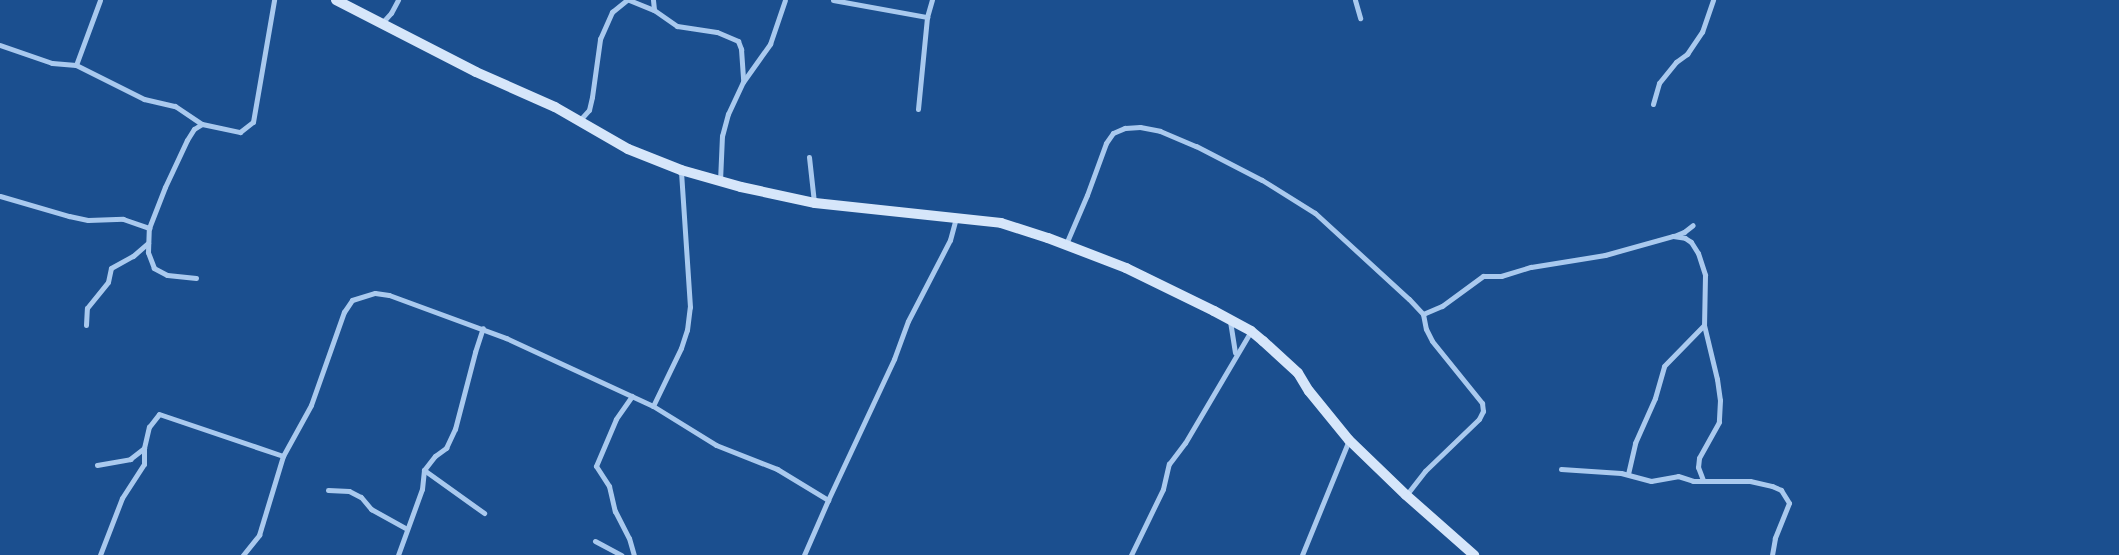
<!DOCTYPE html>
<style>
body{margin:0}
#map{position:relative;width:2119px;height:555px;overflow:hidden;background:#1b4f8f;font-family:"PT Sans Narrow",sans-serif}
div>[style]{position:absolute}
[style*='--x']{left:calc(var(--x)*1px);top:calc(var(--y)*1px);width:calc(var(--w)*1px);rotate:calc(var(--a)*1deg)}
.street>*{height:5px;margin:-2.5px;padding:0 2.5px;transform-origin:2.5px;border-radius:2.5px;background:#a9c9ee}
.secondary>*{height:10px;margin:-5px;padding:0 5px;transform-origin:5px;border-radius:5px;background:#d6e6fa}
span{translate:-50% -50%;white-space:nowrap;text-align:center;line-height:1.15;-webkit-text-stroke:4px #1b4f8f;paint-order:stroke}
</style>
<div id="map">
<div class="street">
<div style="--x:629;--y:0;--w:27;--a:22"></div>
<div style="--x:654;--y:10;--w:28;--a:35"></div>
<div style="--x:677;--y:26;--w:40;--a:8.5"></div>
<div style="--x:717;--y:32;--w:23;--a:23"></div>
<div style="--x:738;--y:41;--w:9;--a:69"></div>
<div style="--x:741;--y:49;--w:32;--a:86"></div>
<div style="--x:653;--y:0;--w:10;--a:84"></div>
<div style="--x:833;--y:0;--w:96;--a:10.3"></div>
<div style="--x:1355;--y:0;--w:19;--a:74"></div>
<div style="--x:381;--y:24;--w:15;--a:-48"></div>
<div style="--x:391;--y:13;--w:15;--a:-62"></div>
<div style="--x:0;--y:45;--w:55;--a:19.1"></div>
<div style="--x:52;--y:63;--w:24;--a:5"></div>
<div style="--x:76;--y:65;--w:76;--a:26.6"></div>
<div style="--x:144;--y:99;--w:32;--a:13"></div>
<div style="--x:175;--y:106;--w:32;--a:34"></div>
<div style="--x:76;--y:65;--w:69;--a:-69.7"></div>
<div style="--x:1653;--y:104;--w:22;--a:-74"></div>
<div style="--x:1659;--y:83;--w:27;--a:-51"></div>
<div style="--x:1676;--y:62;--w:14;--a:-36"></div>
<div style="--x:1687;--y:54;--w:27;--a:-56"></div>
<div style="--x:1702;--y:32;--w:34;--a:-71"></div>
<div style="--x:918;--y:109;--w:92;--a:-84.4"></div>
<div style="--x:927;--y:17;--w:18;--a:-74"></div>
<div style="--x:579;--y:121;--w:15;--a:-48"></div>
<div style="--x:589;--y:110;--w:13;--a:-77"></div>
<div style="--x:592;--y:97;--w:59;--a:-82.1"></div>
<div style="--x:600;--y:39;--w:30;--a:-66"></div>
<div style="--x:612;--y:12;--w:19;--a:-39"></div>
<div style="--x:809;--y:157;--w:45;--a:83.7"></div>
<div style="--x:720;--y:181;--w:45;--a:-87.5"></div>
<div style="--x:722;--y:136;--w:23;--a:-75"></div>
<div style="--x:728;--y:114;--w:35;--a:-65"></div>
<div style="--x:743;--y:82;--w:47;--a:-54.6"></div>
<div style="--x:770;--y:44;--w:46;--a:-71.2"></div>
<div style="--x:0;--y:196;--w:72;--a:16.2"></div>
<div style="--x:69;--y:216;--w:19;--a:12"></div>
<div style="--x:88;--y:220;--w:35;--a:-2"></div>
<div style="--x:123;--y:219;--w:28;--a:19"></div>
<div style="--x:1674;--y:236;--w:11;--a:-22"></div>
<div style="--x:1684;--y:232;--w:11;--a:-38"></div>
<div style="--x:1066;--y:244;--w:53;--a:-66.8"></div>
<div style="--x:1087;--y:195;--w:55;--a:-69.9"></div>
<div style="--x:1106;--y:143;--w:12;--a:-55"></div>
<div style="--x:1113;--y:133;--w:13;--a:-23"></div>
<div style="--x:1125;--y:128;--w:15;--a:-4"></div>
<div style="--x:1140;--y:127;--w:20;--a:11"></div>
<div style="--x:1160;--y:131;--w:39;--a:23"></div>
<div style="--x:1196;--y:146;--w:74;--a:27.3"></div>
<div style="--x:1262;--y:180;--w:62;--a:31.9"></div>
<div style="--x:1315;--y:213;--w:127;--a:42.5"></div>
<div style="--x:1409;--y:299;--w:21;--a:47"></div>
<div style="--x:1423;--y:314;--w:15;--a:79"></div>
<div style="--x:1426;--y:329;--w:13;--a:63"></div>
<div style="--x:1432;--y:341;--w:80;--a:51.1"></div>
<div style="--x:1482;--y:403;--w:8;--a:83"></div>
<div style="--x:1483;--y:411;--w:9;--a:117"></div>
<div style="--x:1479;--y:419;--w:75;--a:136.1"></div>
<div style="--x:1425;--y:471;--w:31;--a:128"></div>
<div style="--x:196;--y:278;--w:29;--a:-174"></div>
<div style="--x:167;--y:275;--w:15;--a:-152"></div>
<div style="--x:154;--y:268;--w:17;--a:-111"></div>
<div style="--x:148;--y:252;--w:24;--a:-88"></div>
<div style="--x:149;--y:228;--w:44;--a:-68.7"></div>
<div style="--x:165;--y:187;--w:52;--a:-64.9"></div>
<div style="--x:187;--y:140;--w:13;--a:-58"></div>
<div style="--x:194;--y:129;--w:9;--a:-32"></div>
<div style="--x:202;--y:124;--w:39;--a:12"></div>
<div style="--x:240;--y:132;--w:16;--a:-38"></div>
<div style="--x:253;--y:122;--w:124;--a:-80.2"></div>
<div style="--x:1423;--y:314;--w:21;--a:-23"></div>
<div style="--x:1442;--y:306;--w:51;--a:-36.2"></div>
<div style="--x:1483;--y:276;--w:18;--a:0"></div>
<div style="--x:1501;--y:276;--w:31;--a:-17"></div>
<div style="--x:1531;--y:267;--w:75;--a:-9.2"></div>
<div style="--x:1605;--y:255;--w:71;--a:-15.6"></div>
<div style="--x:1673;--y:236;--w:12;--a:9"></div>
<div style="--x:1685;--y:238;--w:7;--a:34"></div>
<div style="--x:1691;--y:242;--w:13;--a:58"></div>
<div style="--x:1698;--y:253;--w:23;--a:72"></div>
<div style="--x:1705;--y:275;--w:50;--a:91.1"></div>
<div style="--x:1704;--y:325;--w:56;--a:76.5"></div>
<div style="--x:1717;--y:379;--w:21;--a:82"></div>
<div style="--x:1720;--y:400;--w:22;--a:93"></div>
<div style="--x:1719;--y:422;--w:41;--a:119.1"></div>
<div style="--x:1699;--y:458;--w:9;--a:96"></div>
<div style="--x:1698;--y:467;--w:14;--a:69"></div>
<div style="--x:1230;--y:321;--w:32;--a:81"></div>
<div style="--x:86;--y:325;--w:17;--a:-87"></div>
<div style="--x:87;--y:308;--w:33;--a:-51"></div>
<div style="--x:108;--y:282;--w:14;--a:-78"></div>
<div style="--x:111;--y:268;--w:25;--a:-29"></div>
<div style="--x:133;--y:256;--w:20;--a:-41"></div>
<div style="--x:632;--y:396;--w:28;--a:125"></div>
<div style="--x:616;--y:419;--w:51;--a:113.1"></div>
<div style="--x:596;--y:466;--w:24;--a:57"></div>
<div style="--x:609;--y:486;--w:26;--a:77"></div>
<div style="--x:615;--y:511;--w:30;--a:63"></div>
<div style="--x:629;--y:538;--w:18;--a:74"></div>
<div style="--x:653;--y:406;--w:64;--a:-64.2"></div>
<div style="--x:681;--y:348;--w:19;--a:-72"></div>
<div style="--x:687;--y:330;--w:23;--a:-83"></div>
<div style="--x:690;--y:307;--w:137;--a:-93.8"></div>
<div style="--x:97;--y:465;--w:34;--a:-10"></div>
<div style="--x:130;--y:459;--w:18;--a:-38"></div>
<div style="--x:1561;--y:469;--w:60;--a:3.8"></div>
<div style="--x:1621;--y:473;--w:31;--a:15"></div>
<div style="--x:1651;--y:481;--w:27;--a:-10"></div>
<div style="--x:1678;--y:476;--w:16;--a:18"></div>
<div style="--x:1693;--y:481;--w:57;--a:0"></div>
<div style="--x:1750;--y:481;--w:23;--a:13"></div>
<div style="--x:1772;--y:486;--w:10;--a:24"></div>
<div style="--x:1781;--y:490;--w:15;--a:58"></div>
<div style="--x:1789;--y:503;--w:38;--a:112"></div>
<div style="--x:1775;--y:538;--w:17;--a:100"></div>
<div style="--x:424;--y:470;--w:74;--a:35.6"></div>
<div style="--x:1628;--y:474;--w:32;--a:-77"></div>
<div style="--x:1635;--y:443;--w:49;--a:-66"></div>
<div style="--x:1655;--y:398;--w:33;--a:-74"></div>
<div style="--x:1664;--y:366;--w:57;--a:-45.7"></div>
<div style="--x:328;--y:490;--w:21;--a:3"></div>
<div style="--x:349;--y:491;--w:13;--a:27"></div>
<div style="--x:361;--y:497;--w:16;--a:50"></div>
<div style="--x:371;--y:509;--w:41;--a:29.1"></div>
<div style="--x:595;--y:541;--w:30;--a:28"></div>
<div style="--x:100;--y:555;--w:61;--a:-68.9"></div>
<div style="--x:122;--y:498;--w:40;--a:-57.1"></div>
<div style="--x:144;--y:464;--w:16;--a:-90"></div>
<div style="--x:144;--y:448;--w:22;--a:-77"></div>
<div style="--x:149;--y:427;--w:16;--a:-52"></div>
<div style="--x:159;--y:414;--w:131;--a:18.7"></div>
<div style="--x:243;--y:555;--w:26;--a:-51"></div>
<div style="--x:259;--y:535;--w:83;--a:-73.1"></div>
<div style="--x:283;--y:456;--w:58;--a:-61.2"></div>
<div style="--x:311;--y:405;--w:99;--a:-70.5"></div>
<div style="--x:344;--y:312;--w:14;--a:-56"></div>
<div style="--x:352;--y:300;--w:24;--a:-17"></div>
<div style="--x:375;--y:293;--w:14;--a:8"></div>
<div style="--x:389;--y:295;--w:125;--a:20.2"></div>
<div style="--x:506;--y:338;--w:162;--a:24.8"></div>
<div style="--x:653;--y:406;--w:74;--a:31.8"></div>
<div style="--x:716;--y:445;--w:66;--a:21.5"></div>
<div style="--x:777;--y:469;--w:60;--a:31.3"></div>
<div style="--x:398;--y:555;--w:70;--a:-70"></div>
<div style="--x:422;--y:489;--w:19;--a:-84"></div>
<div style="--x:424;--y:470;--w:18;--a:-52"></div>
<div style="--x:435;--y:456;--w:14;--a:-36"></div>
<div style="--x:446;--y:448;--w:21;--a:-65"></div>
<div style="--x:455;--y:429;--w:80;--a:-75.4"></div>
<div style="--x:475;--y:352;--w:25;--a:-72"></div>
<div style="--x:804;--y:555;--w:60;--a:-66.4"></div>
<div style="--x:828;--y:500;--w:156;--a:-64.9"></div>
<div style="--x:894;--y:359;--w:40;--a:-69.8"></div>
<div style="--x:908;--y:321;--w:91;--a:-62.6"></div>
<div style="--x:950;--y:240;--w:24;--a:-75"></div>
<div style="--x:1131;--y:555;--w:73;--a:-64.1"></div>
<div style="--x:1163;--y:489;--w:26;--a:-77"></div>
<div style="--x:1169;--y:464;--w:26;--a:-53"></div>
<div style="--x:1185;--y:443;--w:130;--a:-59.5"></div>
<div style="--x:1302;--y:555;--w:124;--a:-67.8"></div>
</div>
<div class="secondary">
<div style="--x:336;--y:0;--w:157;--a:27.2"></div>
<div style="--x:476;--y:72;--w:86;--a:23.9"></div>
<div style="--x:555;--y:107;--w:84;--a:29.9"></div>
<div style="--x:628;--y:149;--w:57;--a:21.6"></div>
<div style="--x:681;--y:170;--w:62;--a:15.8"></div>
<div style="--x:741;--y:187;--w:76;--a:12.2"></div>
<div style="--x:815;--y:203;--w:187;--a:6.1"></div>
<div style="--x:1001;--y:223;--w:49;--a:17.7"></div>
<div style="--x:1048;--y:238;--w:84;--a:21"></div>
<div style="--x:1126;--y:268;--w:98;--a:26"></div>
<div style="--x:1214;--y:311;--w:42;--a:28.4"></div>
<div style="--x:1251;--y:331;--w:16;--a:40"></div>
<div style="--x:1263;--y:341;--w:47;--a:42.4"></div>
<div style="--x:1298;--y:373;--w:21;--a:59"></div>
<div style="--x:1309;--y:391;--w:63;--a:50.8"></div>
<div style="--x:1349;--y:440;--w:79;--a:44"></div>
<div style="--x:1406;--y:495;--w:91;--a:41.4"></div>
</div>
</div>
